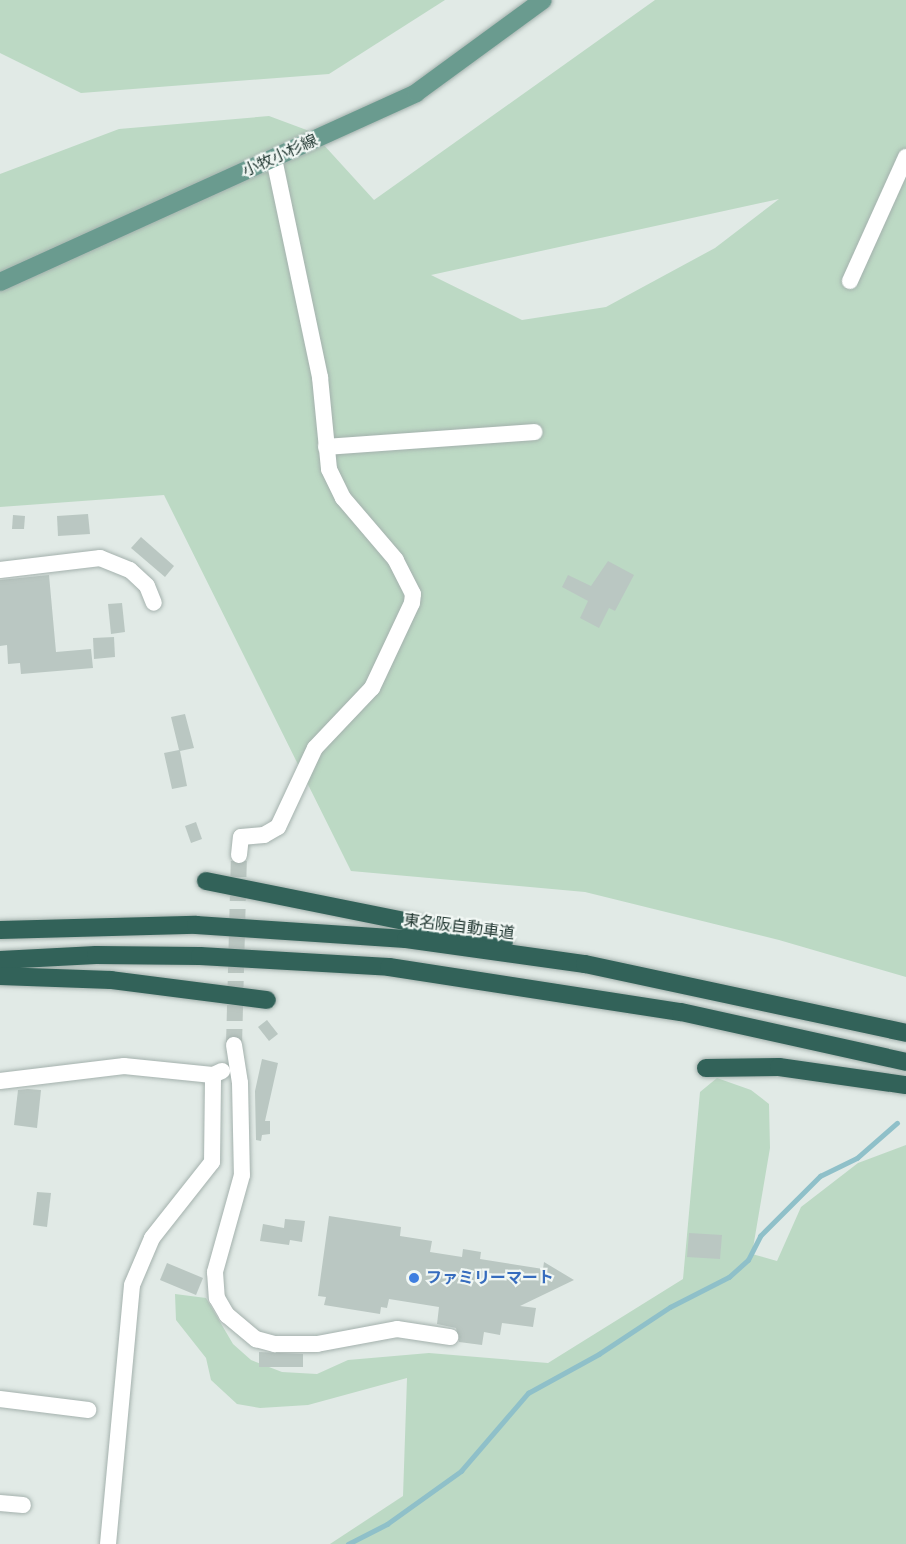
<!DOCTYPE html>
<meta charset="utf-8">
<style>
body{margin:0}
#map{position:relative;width:906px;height:1544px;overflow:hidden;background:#e1eae6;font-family:"Nunito Sans","Noto Sans JP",sans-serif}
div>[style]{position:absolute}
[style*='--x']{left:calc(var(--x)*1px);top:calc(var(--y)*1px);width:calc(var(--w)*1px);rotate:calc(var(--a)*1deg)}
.green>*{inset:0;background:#bcd9c4}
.stream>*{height:4.5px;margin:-2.25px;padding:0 2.25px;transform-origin:2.25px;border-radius:2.25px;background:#8fc0c9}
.building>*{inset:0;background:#bac7c2}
.minor-tunnel>*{height:16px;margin-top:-8px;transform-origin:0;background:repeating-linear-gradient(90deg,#bbc7c2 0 16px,transparent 0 24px)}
.roads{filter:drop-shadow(0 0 2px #a4b1ad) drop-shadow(0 0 2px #a4b1ad)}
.minor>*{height:16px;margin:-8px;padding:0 8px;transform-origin:8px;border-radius:8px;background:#fff}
.major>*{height:18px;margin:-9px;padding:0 9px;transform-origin:9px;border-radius:9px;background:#6a9b8f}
.highway>*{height:18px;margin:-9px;padding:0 9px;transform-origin:9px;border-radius:9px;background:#326259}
.dots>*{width:16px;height:16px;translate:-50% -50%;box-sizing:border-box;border:3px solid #f1f7f4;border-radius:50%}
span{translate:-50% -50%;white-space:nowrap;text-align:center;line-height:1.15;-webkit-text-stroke:4.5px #f1f7f4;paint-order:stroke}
.street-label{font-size:16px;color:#233933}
.shop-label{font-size:16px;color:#366cbe;font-weight:700}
.left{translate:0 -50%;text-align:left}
</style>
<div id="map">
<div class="green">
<div style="clip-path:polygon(0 0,445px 0,329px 74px,81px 93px,0 53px)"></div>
<div style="clip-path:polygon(evenodd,655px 0,906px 0,906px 977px,779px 940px,585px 892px,351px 871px,164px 495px,0 507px,0 174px,119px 129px,269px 116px,312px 132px,374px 200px,655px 0,779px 199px,715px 248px,606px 307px,522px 320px,431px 275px,779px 199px)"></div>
<div style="clip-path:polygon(717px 1078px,751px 1090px,769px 1104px,770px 1148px,752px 1254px,777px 1261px,801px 1207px,858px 1163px,906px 1145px,906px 1544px,330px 1544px,403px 1496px,407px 1378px,308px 1405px,260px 1408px,237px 1404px,211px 1380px,206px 1358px,176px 1320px,175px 1294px,206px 1298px,233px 1344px,251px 1360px,282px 1372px,317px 1374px,348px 1360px,429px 1353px,548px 1363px,683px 1279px,700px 1092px)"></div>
</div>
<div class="stream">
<div style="--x:348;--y:1544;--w:44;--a:-27.1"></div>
<div style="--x:387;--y:1524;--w:91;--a:-35.6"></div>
<div style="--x:461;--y:1471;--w:103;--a:-49.3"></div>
<div style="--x:528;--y:1393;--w:81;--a:-28.8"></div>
<div style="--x:599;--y:1354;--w:85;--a:-33.5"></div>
<div style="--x:670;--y:1307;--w:66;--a:-27"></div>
<div style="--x:729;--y:1277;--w:25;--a:-42"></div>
<div style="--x:748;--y:1260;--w:27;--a:-63"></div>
<div style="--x:760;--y:1236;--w:85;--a:-45"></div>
<div style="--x:820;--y:1176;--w:41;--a:-25.9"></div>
<div style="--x:857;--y:1158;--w:53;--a:-41.2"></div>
</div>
<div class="building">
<div style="clip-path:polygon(88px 514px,90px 534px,58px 536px,57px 516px)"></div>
<div style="clip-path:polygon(13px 515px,25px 516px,24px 529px,12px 529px)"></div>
<div style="clip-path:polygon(141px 537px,174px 566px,165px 577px,131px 548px)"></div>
<div style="clip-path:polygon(608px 561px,634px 575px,615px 611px,609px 608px,599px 628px,580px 618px,588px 601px,562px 587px,568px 575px,591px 586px)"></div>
<div style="clip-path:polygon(49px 575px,56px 652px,91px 649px,93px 668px,21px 674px,20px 663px,8px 664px,7px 645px,0 646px,0 580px)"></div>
<div style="clip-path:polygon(122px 603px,125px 632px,111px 634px,108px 604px)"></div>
<div style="clip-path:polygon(114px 637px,115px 657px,94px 659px,93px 638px)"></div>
<div style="clip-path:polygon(185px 714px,194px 748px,180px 751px,187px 786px,172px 789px,164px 753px,179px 750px,171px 717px)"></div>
<div style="clip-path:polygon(196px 822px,202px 839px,191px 843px,185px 826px)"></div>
<div style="clip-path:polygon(267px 1020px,278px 1034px,269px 1041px,258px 1027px)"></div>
<div style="clip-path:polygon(262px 1059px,278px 1063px,265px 1121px,270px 1121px,270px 1134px,262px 1135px,261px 1141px,256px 1140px,255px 1091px)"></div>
<div style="clip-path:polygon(28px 1089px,41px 1090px,37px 1128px,14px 1125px,18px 1090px)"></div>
<div style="clip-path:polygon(37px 1192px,51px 1193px,47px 1227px,33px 1225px)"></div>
<div style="clip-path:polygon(329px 1216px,401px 1227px,400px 1236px,432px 1241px,430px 1252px,462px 1257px,463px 1249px,481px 1252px,480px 1259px,543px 1269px,544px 1262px,574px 1280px,520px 1306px,536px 1308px,533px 1327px,502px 1323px,500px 1335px,484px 1332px,482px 1345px,459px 1342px,456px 1328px,437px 1324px,439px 1307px,389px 1299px,387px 1308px,381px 1307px,380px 1314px,324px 1305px,326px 1297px,318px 1296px)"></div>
<div style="clip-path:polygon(285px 1219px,305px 1221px,302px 1242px,290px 1240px,289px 1245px,260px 1241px,263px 1224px,284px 1228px)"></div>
<div style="clip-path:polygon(689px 1233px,722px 1235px,720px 1259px,687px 1257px)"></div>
<div style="clip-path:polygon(167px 1263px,203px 1278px,196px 1295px,160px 1280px)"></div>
<div style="clip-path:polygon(259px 1352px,303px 1354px,303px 1367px,259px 1367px)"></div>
</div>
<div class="minor-tunnel">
<div style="--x:234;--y:1045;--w:190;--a:-88.5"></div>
</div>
<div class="roads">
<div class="minor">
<div style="--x:850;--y:281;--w:136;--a:-65.7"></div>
<div style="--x:326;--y:447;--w:209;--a:-4.1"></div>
<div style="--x:0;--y:570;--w:101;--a:-6.8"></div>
<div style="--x:100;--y:558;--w:32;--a:22"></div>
<div style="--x:130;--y:570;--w:23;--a:43"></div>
<div style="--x:147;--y:586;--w:18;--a:68"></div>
<div style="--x:239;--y:855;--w:18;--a:-84"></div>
<div style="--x:241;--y:837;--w:23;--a:-5"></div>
<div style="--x:264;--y:835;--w:16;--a:-30"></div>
<div style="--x:278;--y:827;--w:87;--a:-64.9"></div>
<div style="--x:315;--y:748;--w:83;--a:-46.5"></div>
<div style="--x:372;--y:688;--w:94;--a:-64.8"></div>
<div style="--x:412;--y:603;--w:9;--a:-84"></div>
<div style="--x:413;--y:594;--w:38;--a:-117"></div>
<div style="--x:396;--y:560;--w:82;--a:-130.5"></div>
<div style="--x:343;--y:498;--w:32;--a:-116"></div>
<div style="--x:329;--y:469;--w:92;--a:-95.6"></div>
<div style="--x:320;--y:377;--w:224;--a:-101.9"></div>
<div style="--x:234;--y:1045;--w:38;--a:81"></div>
<div style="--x:240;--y:1083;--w:92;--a:88.8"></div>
<div style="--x:242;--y:1175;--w:101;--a:105.6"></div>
<div style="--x:215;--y:1272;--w:26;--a:86"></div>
<div style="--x:217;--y:1298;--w:20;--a:60"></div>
<div style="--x:227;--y:1315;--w:38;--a:40"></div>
<div style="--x:256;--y:1339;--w:20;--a:15"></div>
<div style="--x:275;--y:1344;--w:42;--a:0"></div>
<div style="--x:317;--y:1344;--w:81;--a:-10.6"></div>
<div style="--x:397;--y:1329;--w:54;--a:8.6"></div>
<div style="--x:0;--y:1081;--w:125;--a:-6.9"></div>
<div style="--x:124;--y:1066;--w:89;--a:5.8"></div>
<div style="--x:213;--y:1075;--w:10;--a:-24"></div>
<div style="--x:0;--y:1399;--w:89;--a:7.1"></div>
<div style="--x:0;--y:1503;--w:23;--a:5"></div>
<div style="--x:108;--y:1544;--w:260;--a:-84.7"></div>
<div style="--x:132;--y:1285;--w:51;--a:-66.9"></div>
<div style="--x:152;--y:1238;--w:97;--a:-51.7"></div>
<div style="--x:212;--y:1162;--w:87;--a:-89.3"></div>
</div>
<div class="major">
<div style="--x:0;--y:282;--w:457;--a:-24.4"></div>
<div style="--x:416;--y:93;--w:157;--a:-36.2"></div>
</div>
<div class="highway">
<div style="--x:206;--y:881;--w:304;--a:11.4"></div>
<div style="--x:0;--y:930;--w:196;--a:-1.5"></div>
<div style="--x:196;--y:925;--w:210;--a:3.8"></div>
<div style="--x:406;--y:939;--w:181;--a:8"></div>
<div style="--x:585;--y:964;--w:328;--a:12.1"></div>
<div style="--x:0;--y:960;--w:96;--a:-3"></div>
<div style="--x:96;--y:955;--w:104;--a:0.6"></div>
<div style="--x:200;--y:956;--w:189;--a:3.3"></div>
<div style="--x:389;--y:967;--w:295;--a:8.8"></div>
<div style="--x:681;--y:1012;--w:230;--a:12.5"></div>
<div style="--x:0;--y:976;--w:111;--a:2.1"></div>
<div style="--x:111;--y:980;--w:157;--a:7.3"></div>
<div style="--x:706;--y:1068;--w:73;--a:-0.8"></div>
<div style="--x:779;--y:1067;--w:128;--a:8.1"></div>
</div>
</div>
<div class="dots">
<div style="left:414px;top:1278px;background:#3f7fe0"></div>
</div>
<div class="street-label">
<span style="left:280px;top:156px;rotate:-24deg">小牧小杉線</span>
<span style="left:459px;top:927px;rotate:7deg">東名阪自動車道</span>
</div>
<div class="shop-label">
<span class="left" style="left:426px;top:1278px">ファミリーマート</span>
</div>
</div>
